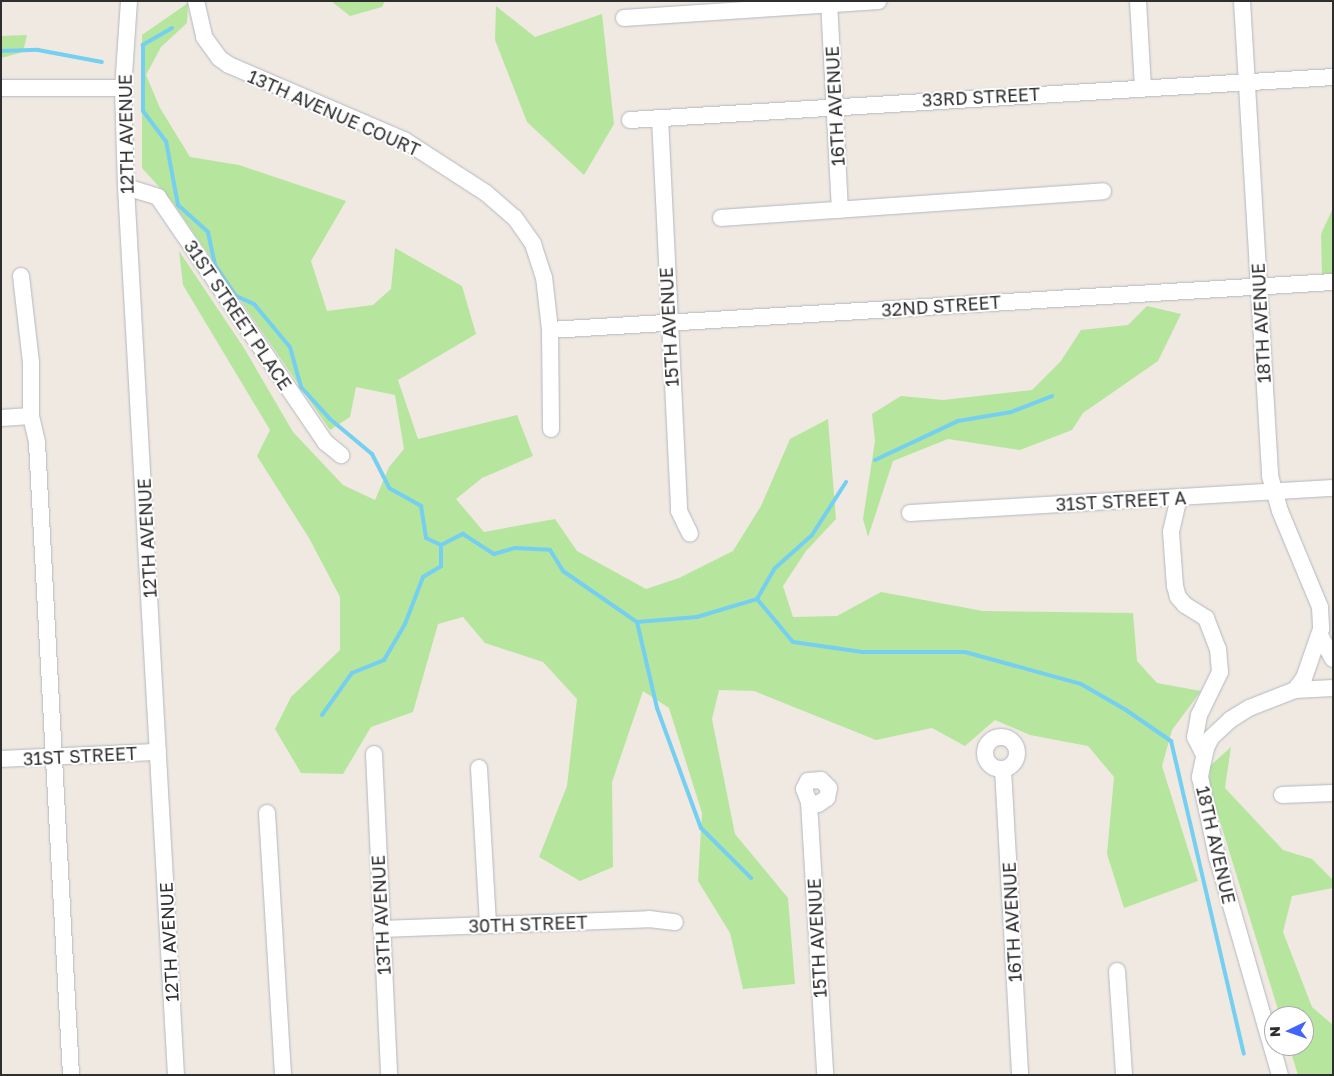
<!DOCTYPE html>
<style>
body{margin:0}
#map{position:relative;width:1334px;height:1076px;overflow:hidden;background:#efe9e1;font-family:"Golos Text",sans-serif}
div>[style]{position:absolute}
[style*='--x']{left:calc(var(--x)*1px);top:calc(var(--y)*1px);width:calc(var(--w)*1px);rotate:calc(var(--a)*1deg)}
.green>*{inset:0;background:#b6e59e}
.stream>*{height:4px;margin:-2px;padding:0 2px;transform-origin:2px;border-radius:2px;background:#75cff0}
.roads{filter:drop-shadow(0 0 1px #b4b7c1) drop-shadow(0 0 1px #b4b7c1)}
.minor>*{height:16px;margin:-8px;padding:0 8px;transform-origin:8px;border-radius:8px;background:#fff}
.minor>.ring{margin:-8px;padding:0;box-sizing:content-box;background:none;border:16px solid #fff;border-radius:50%}
span{translate:-50% -50%;white-space:nowrap;text-align:center;line-height:1.15;-webkit-text-stroke:4px #fff;paint-order:stroke}
.street-label{font-size:18px;color:#2e2e2e}
.frame{position:absolute;inset:0;border:2px solid #2e2e2e;pointer-events:none}
.north{position:absolute;left:1264px;top:1006px;width:50px;height:50px;box-sizing:border-box;background:#fff;border:1px solid #ababab;border-radius:50%;rotate:267deg;font-size:14px;font-weight:700;line-height:20px;text-align:center;color:#2e2e2e}
.north::after{content:'';display:block;margin:auto;width:18px;height:22px;background:#4264fb;clip-path:polygon(50% 0,100% 100%,50% 72%,0 100%)}
</style>
<div id="map">
<div class="green">
<div style="clip-path:polygon(331px 1px,385px 1px,382px 7px,350px 16px)"></div>
<div style="clip-path:polygon(188px 3px,187px 23px,161px 47px,146px 75px,160px 108px,190px 157px,239px 165px,346px 201px,311px 261px,327px 311px,373px 305px,391px 289px,395px 248px,462px 286px,476px 334px,398px 380px,418px 439px,517px 415px,533px 456px,482px 478px,456px 499px,484px 532px,555px 519px,577px 551px,646px 589px,679px 578px,733px 551px,761px 506px,790px 439px,828px 419px,836px 519px,806px 551px,783px 586px,793px 617px,837px 616px,881px 592px,983px 611px,1133px 613px,1137px 661px,1157px 683px,1201px 691px,1172px 730px,1162px 766px,1198px 881px,1124px 908px,1107px 854px,1114px 777px,1088px 746px,1030px 735px,995px 720px,965px 746px,932px 728px,876px 740px,754px 691px,719px 690px,712px 719px,735px 834px,788px 898px,795px 984px,743px 989px,730px 933px,698px 881px,702px 813px,669px 708px,643px 691px,612px 782px,613px 867px,580px 881px,539px 857px,567px 786px,577px 699px,543px 662px,485px 643px,463px 617px,438px 624px,413px 712px,371px 727px,343px 774px,301px 773px,275px 729px,291px 697px,340px 650px,340px 597px,309px 538px,257px 456px,270px 430px,183px 285px,179px 251px,244px 348px,293px 432px,343px 485px,375px 500px,389px 467px,404px 449px,395px 395px,356px 387px,350px 417px,330px 430px,171px 200px,142px 168px,142px 35px)"></div>
<div style="clip-path:polygon(496px 6px,535px 37px,602px 14px,614px 124px,584px 175px,527px 122px,495px 40px)"></div>
<div style="clip-path:polygon(27px 35px,23px 52px,1px 58px,1px 36px)"></div>
<div style="clip-path:polygon(1333px 208px,1333px 275px,1322px 276px,1321px 234px)"></div>
<div style="clip-path:polygon(1147px 306px,1181px 314px,1158px 361px,1083px 413px,1072px 430px,1020px 450px,948px 439px,893px 461px,868px 537px,863px 519px,875px 441px,872px 414px,901px 396px,943px 400px,1032px 390px,1061px 361px,1081px 330px,1128px 325px)"></div>
<div style="clip-path:polygon(1231px 747px,1225px 788px,1283px 850px,1312px 859px,1333px 880px,1333px 888px,1292px 896px,1283px 932px,1312px 1007px,1333px 1025px,1333px 1075px,1298px 1075px,1289px 1046px,1304px 1046px,1304px 1016px,1280px 1016px,1209px 786px,1210px 766px)"></div>
</div>
<div class="stream">
<div style="--x:172;--y:28;--w:34;--a:150"></div>
<div style="--x:143;--y:45;--w:66;--a:90"></div>
<div style="--x:143;--y:111;--w:38;--a:53"></div>
<div style="--x:166;--y:141;--w:65;--a:79.4"></div>
<div style="--x:178;--y:205;--w:40;--a:42"></div>
<div style="--x:208;--y:232;--w:34;--a:78"></div>
<div style="--x:215;--y:265;--w:37;--a:56"></div>
<div style="--x:236;--y:296;--w:20;--a:24"></div>
<div style="--x:254;--y:304;--w:56;--a:50.1"></div>
<div style="--x:290;--y:347;--w:41;--a:74.6"></div>
<div style="--x:301;--y:387;--w:43;--a:47.8"></div>
<div style="--x:330;--y:419;--w:55;--a:39.8"></div>
<div style="--x:372;--y:454;--w:38;--a:63"></div>
<div style="--x:389;--y:488;--w:37;--a:29"></div>
<div style="--x:421;--y:506;--w:32;--a:81"></div>
<div style="--x:426;--y:538;--w:17;--a:25"></div>
<div style="--x:441;--y:545;--w:25;--a:-27"></div>
<div style="--x:463;--y:534;--w:37;--a:33"></div>
<div style="--x:494;--y:554;--w:22;--a:-16"></div>
<div style="--x:515;--y:548;--w:35;--a:3"></div>
<div style="--x:550;--y:550;--w:25;--a:58"></div>
<div style="--x:563;--y:571;--w:90;--a:34.6"></div>
<div style="--x:637;--y:622;--w:60;--a:-4.8"></div>
<div style="--x:697;--y:617;--w:63;--a:-16.7"></div>
<div style="--x:757;--y:599;--w:56;--a:50.1"></div>
<div style="--x:793;--y:642;--w:70;--a:8.2"></div>
<div style="--x:862;--y:652;--w:103;--a:0"></div>
<div style="--x:965;--y:652;--w:120;--a:15.4"></div>
<div style="--x:1081;--y:684;--w:52;--a:30"></div>
<div style="--x:1126;--y:710;--w:55;--a:34.6"></div>
<div style="--x:1171;--y:741;--w:321;--a:76.9"></div>
<div style="--x:1;--y:51;--w:37;--a:-2"></div>
<div style="--x:38;--y:50;--w:65;--a:10.6"></div>
<div style="--x:875;--y:460;--w:92;--a:-25.2"></div>
<div style="--x:958;--y:421;--w:54;--a:-9.6"></div>
<div style="--x:1011;--y:412;--w:44;--a:-21.3"></div>
<div style="--x:757;--y:599;--w:34;--a:-60"></div>
<div style="--x:774;--y:569;--w:51;--a:-41.8"></div>
<div style="--x:812;--y:535;--w:63;--a:-57.3"></div>
<div style="--x:637;--y:622;--w:88;--a:76.9"></div>
<div style="--x:657;--y:708;--w:128;--a:69.9"></div>
<div style="--x:701;--y:828;--w:71;--a:45"></div>
<div style="--x:322;--y:715;--w:52;--a:-54.5"></div>
<div style="--x:352;--y:673;--w:35;--a:-22"></div>
<div style="--x:384;--y:660;--w:42;--a:-59.7"></div>
<div style="--x:405;--y:624;--w:50;--a:-69"></div>
<div style="--x:423;--y:577;--w:21;--a:-31"></div>
<div style="--x:441;--y:566;--w:21;--a:-90"></div>
</div>
<div class="roads">
<div class="minor">
<div style="--x:129;--y:1;--w:87;--a:93.9"></div>
<div style="--x:123;--y:88;--w:99;--a:88.3"></div>
<div style="--x:126;--y:187;--w:889;--a:86.78"></div>
<div style="--x:196;--y:1;--w:37;--a:77"></div>
<div style="--x:204;--y:37;--w:26;--a:54"></div>
<div style="--x:219;--y:58;--w:12;--a:35"></div>
<div style="--x:229;--y:65;--w:190;--a:23.2"></div>
<div style="--x:404;--y:140;--w:98;--a:32.9"></div>
<div style="--x:486;--y:193;--w:38;--a:41"></div>
<div style="--x:515;--y:218;--w:32;--a:55"></div>
<div style="--x:533;--y:244;--w:35;--a:72"></div>
<div style="--x:544;--y:277;--w:53;--a:83.5"></div>
<div style="--x:550;--y:330;--w:99;--a:89.4"></div>
<div style="--x:829;--y:1;--w:209;--a:87"></div>
<div style="--x:1138;--y:1;--w:87;--a:86.7"></div>
<div style="--x:1242;--y:1;--w:476;--a:86.6"></div>
<div style="--x:1270;--y:476;--w:36;--a:74"></div>
<div style="--x:1280;--y:511;--w:104;--a:67.4"></div>
<div style="--x:1320;--y:607;--w:22;--a:87"></div>
<div style="--x:1321;--y:629;--w:52;--a:109.1"></div>
<div style="--x:1304;--y:678;--w:15;--a:127"></div>
<div style="--x:1295;--y:690;--w:49;--a:158.6"></div>
<div style="--x:1249;--y:708;--w:22;--a:148"></div>
<div style="--x:1230;--y:720;--w:26;--a:137"></div>
<div style="--x:1211;--y:738;--w:11;--a:117"></div>
<div style="--x:1206;--y:748;--w:30;--a:102"></div>
<div style="--x:1200;--y:777;--w:82;--a:78"></div>
<div style="--x:1217;--y:857;--w:227;--a:73.9"></div>
<div style="--x:624;--y:18;--w:255;--a:-3.8"></div>
<div style="--x:1;--y:88;--w:122;--a:0"></div>
<div style="--x:660;--y:118;--w:393;--a:87.2"></div>
<div style="--x:679;--y:511;--w:25;--a:64"></div>
<div style="--x:630;--y:120;--w:704;--a:-3.5"></div>
<div style="--x:126;--y:187;--w:34;--a:17"></div>
<div style="--x:158;--y:197;--w:297;--a:55.7"></div>
<div style="--x:325;--y:442;--w:21;--a:39"></div>
<div style="--x:721;--y:218;--w:383;--a:-4"></div>
<div style="--x:21;--y:276;--w:87;--a:83.4"></div>
<div style="--x:31;--y:362;--w:54;--a:90"></div>
<div style="--x:31;--y:416;--w:28;--a:77"></div>
<div style="--x:37;--y:443;--w:633;--a:86.92"></div>
<div style="--x:550;--y:330;--w:784;--a:-3.51"></div>
<div style="--x:1;--y:418;--w:30;--a:-4"></div>
<div style="--x:1179;--y:497;--w:36;--a:103"></div>
<div style="--x:1171;--y:532;--w:54;--a:85.8"></div>
<div style="--x:1175;--y:586;--w:11;--a:75"></div>
<div style="--x:1178;--y:597;--w:11;--a:49"></div>
<div style="--x:1185;--y:605;--w:25;--a:32"></div>
<div style="--x:1206;--y:618;--w:33;--a:69"></div>
<div style="--x:1218;--y:649;--w:23;--a:85"></div>
<div style="--x:1220;--y:672;--w:48;--a:116"></div>
<div style="--x:1199;--y:715;--w:22;--a:100"></div>
<div style="--x:1195;--y:737;--w:20;--a:63"></div>
<div style="--x:910;--y:513;--w:424;--a:-3.4"></div>
<div style="--x:1320;--y:635;--w:27;--a:62"></div>
<div style="--x:1295;--y:690;--w:38;--a:-3"></div>
<div class="ring" style="left:985px;top:737px;width:16px;height:16px"></div>
<div style="--x:374;--y:754;--w:321;--a:87.3"></div>
<div style="--x:1;--y:759;--w:157;--a:-2.6"></div>
<div style="--x:479;--y:768;--w:157;--a:86.7"></div>
<div style="--x:1003;--y:769;--w:306;--a:86.8"></div>
<div style="--x:1282;--y:795;--w:51;--a:-2.2"></div>
<div style="--x:809;--y:802;--w:9;--a:13"></div>
<div style="--x:818;--y:804;--w:11;--a:-34"></div>
<div style="--x:827;--y:798;--w:10;--a:-79"></div>
<div style="--x:829;--y:788;--w:11;--a:-135"></div>
<div style="--x:821;--y:780;--w:13;--a:176"></div>
<div style="--x:808;--y:781;--w:9;--a:117"></div>
<div style="--x:804;--y:789;--w:14;--a:69"></div>
<div style="--x:809;--y:802;--w:273;--a:86.6"></div>
<div style="--x:267;--y:813;--w:262;--a:86.5"></div>
<div style="--x:381;--y:929;--w:268;--a:-2.1"></div>
<div style="--x:649;--y:919;--w:26;--a:7"></div>
<div style="--x:1117;--y:971;--w:104;--a:86.1"></div>
</div>
</div>
<div class="street-label">
<span style="left:981px;top:97px;rotate:-3deg">33RD STREET</span>
<span style="left:835px;top:106px;rotate:-93deg">16TH AVENUE</span>
<span style="left:334px;top:113px;rotate:24deg">13TH AVENUE COURT</span>
<span style="left:126px;top:134px;rotate:-91deg">12TH AVENUE</span>
<span style="left:941px;top:306px;rotate:-4deg">32ND STREET</span>
<span style="left:238px;top:315px;rotate:56deg">31ST STREET PLACE</span>
<span style="left:1261px;top:323px;rotate:-93deg">18TH AVENUE</span>
<span style="left:669px;top:327px;rotate:-93deg">15TH AVENUE</span>
<span style="left:1121px;top:501px;rotate:-3deg">31ST STREET A</span>
<span style="left:147px;top:538px;rotate:-93deg">12TH AVENUE</span>
<span style="left:80px;top:756px;rotate:-3deg">31ST STREET</span>
<span style="left:1216px;top:845px;rotate:77deg">18TH AVENUE</span>
<span style="left:381px;top:915px;rotate:-93deg">13TH AVENUE</span>
<span style="left:1012px;top:922px;rotate:-93deg">16TH AVENUE</span>
<span style="left:528px;top:924px;rotate:-2deg">30TH STREET</span>
<span style="left:817px;top:938px;rotate:-93deg">15TH AVENUE</span>
<span style="left:169px;top:942px;rotate:-93deg">12TH AVENUE</span>
</div>
<div class="frame"></div>
<div class="north">N</div>
</div>
